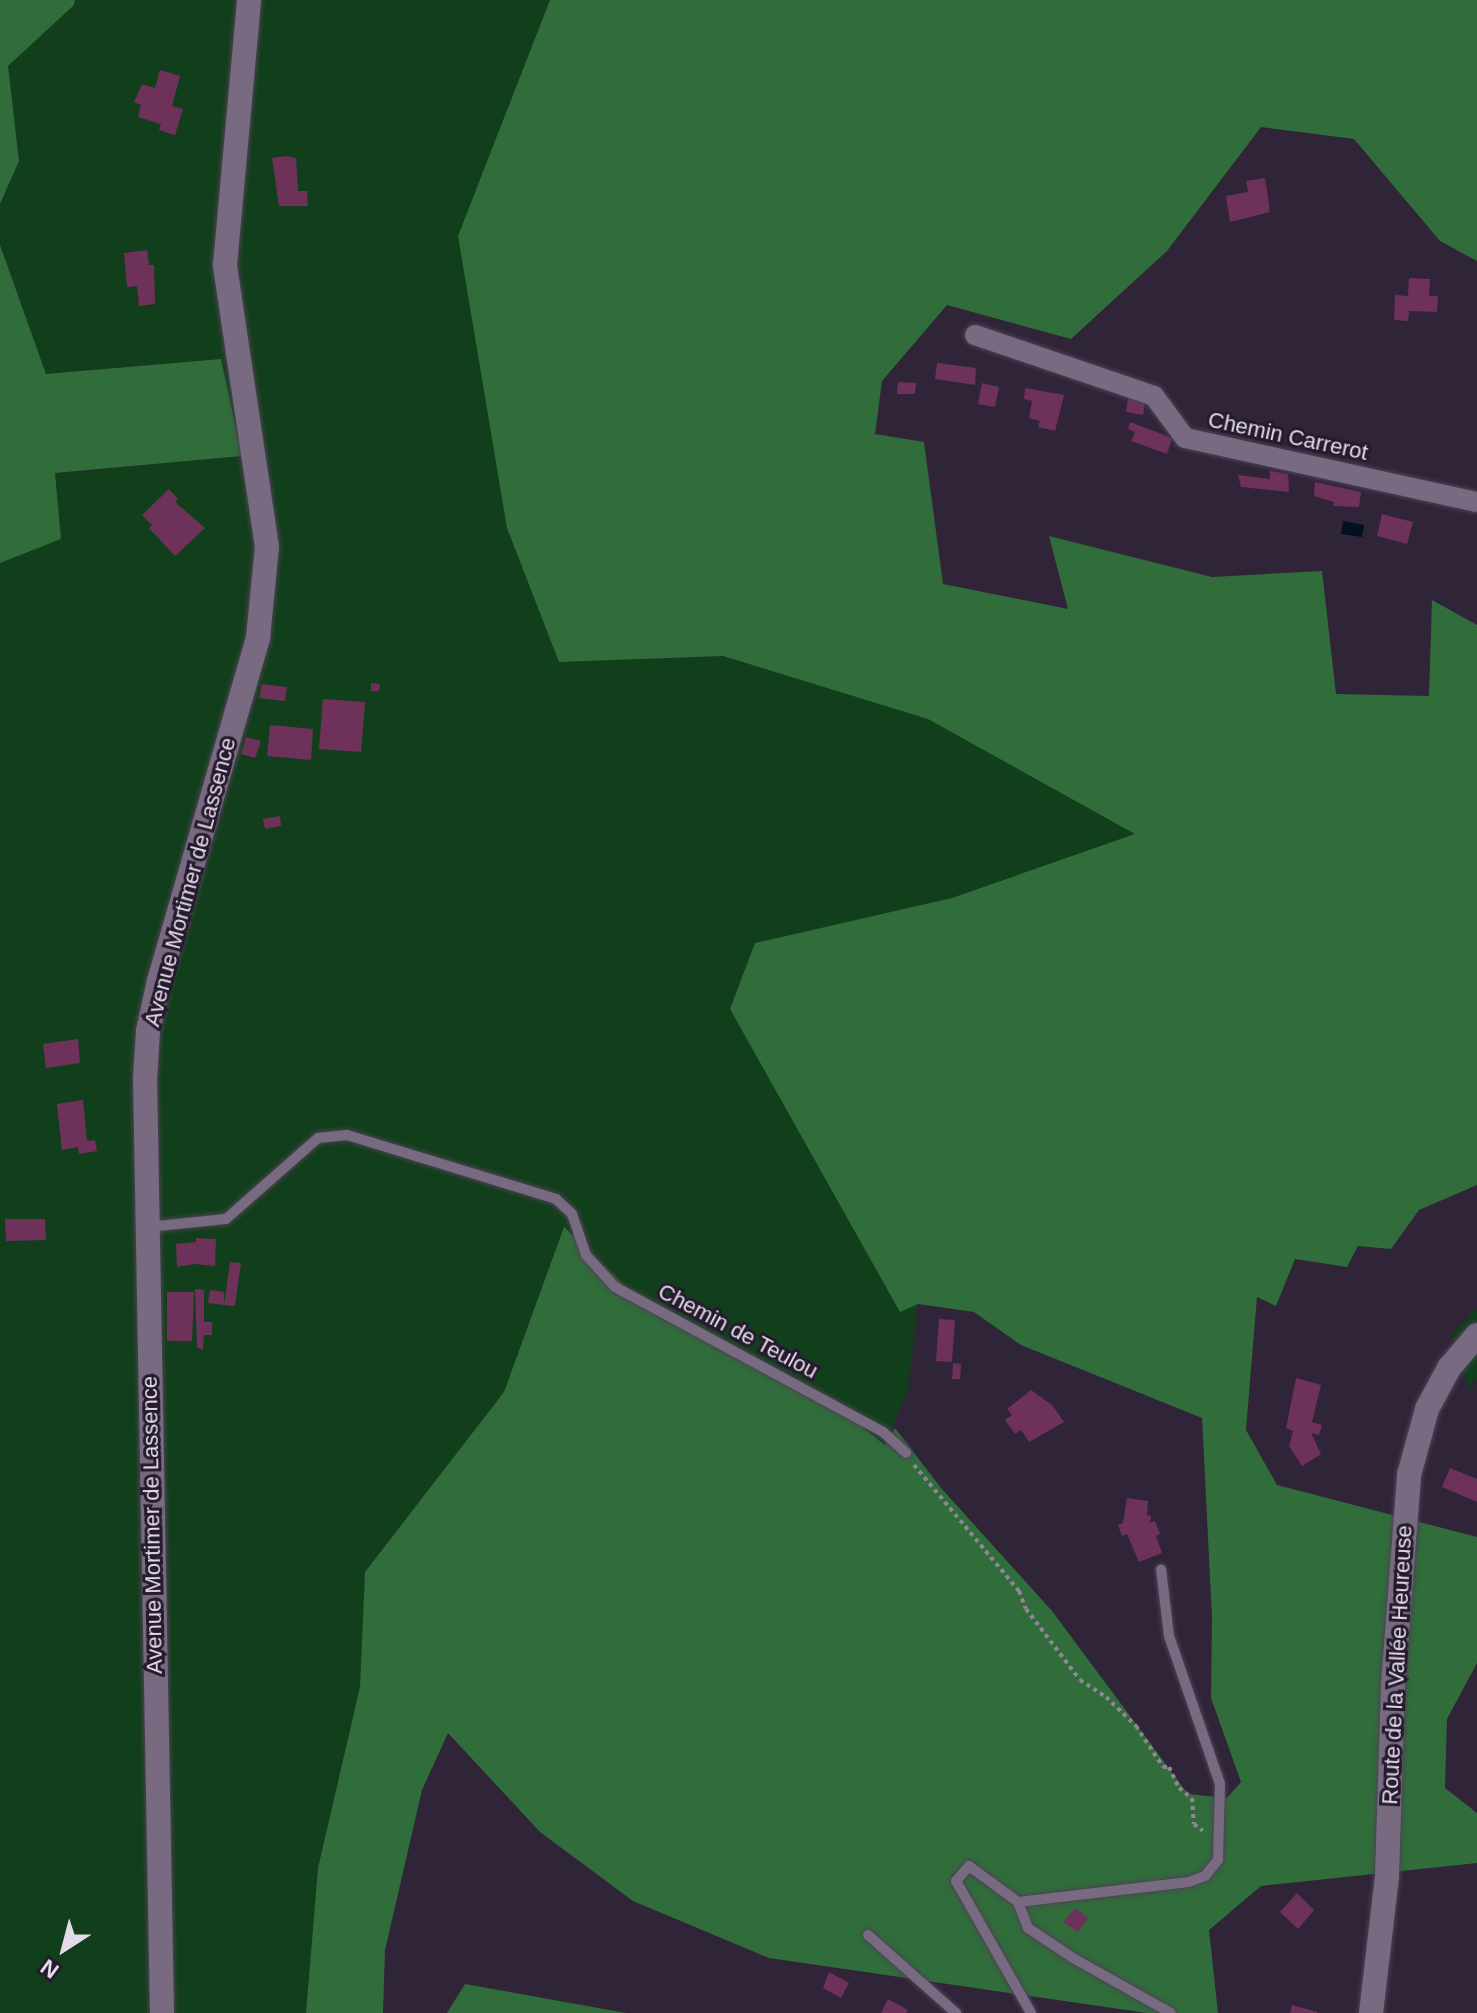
<!DOCTYPE html>
<meta charset="utf-8">
<style>
body{margin:0}
#map{position:relative;width:1477px;height:2013px;overflow:hidden;background:#302438;font-family:Helvetica,sans-serif}
div>[style]{position:absolute}
[style*='--x']{left:calc(var(--x)*1px);top:calc(var(--y)*1px);width:calc(var(--w)*1px);rotate:calc(var(--a)*1deg)}
.green>*{inset:0;background:#113f1b}
.forest>*{inset:0;background:#306d3b}
.water>*{inset:0;background:#011120}
.building>*{inset:0;background:#6e325a}
.path>*{height:4px;margin-top:-2px;transform-origin:0;background:repeating-linear-gradient(90deg,#8f8696 0 4px,transparent 0 8px)}
.roads{filter:drop-shadow(0 0 2px #4d4353) drop-shadow(0 0 2px #4d4353)}
.service>*{height:10px;margin:-5px;padding:0 5px;transform-origin:5px;border-radius:5px;background:#776a81}
.minor>*{height:20px;margin:-10px;padding:0 10px;transform-origin:10px;border-radius:10px;background:#776a81}
.tertiary>*{height:24px;margin:-12px;padding:0 12px;transform-origin:12px;border-radius:12px;background:#776a81}
span{translate:-50% -50%;white-space:nowrap;text-align:center;line-height:1.15;-webkit-text-stroke:6px #261b2e;paint-order:stroke}
.street-label{font-size:22px;color:#e2dbe8}
.north{position:absolute;left:24px;top:1909px;width:80px;height:80px;-webkit-text-stroke:6px #261b2e;paint-order:stroke;rotate:216deg;font-size:22px;font-weight:700;line-height:32px;text-align:center;color:#e2dbe8}
.north::after{content:'';display:block;margin:auto;width:28px;height:36px;background:#e2dbe8;clip-path:polygon(50% 0,100% 100%,50% 72%,0 100%)}
</style>
<div id="map">
<div class="green">
<div style="clip-path:polygon(75px 0,550px 0,458px 237px,559px 662px,723px 656px,929px 719px,1136px 834px,952px 898px,899px 1311px,918px 1304px,908px 1389px,885px 1445px,855px 1421px,629px 1290px,564px 1228px,504px 1392px,365px 1572px,360px 1687px,318px 1868px,306px 2013px,0 2013px,0 563px,61px 539px,54px 474px,242px 456px,220px 359px,46px 374px,0 245px,0 204px,19px 161px,8px 66px,74px 5px)"></div>
<div style="clip-path:polygon(1477px 1309px,1477px 1378px,1469px 1389px,1451px 1335px)"></div>
</div>
<div class="forest">
<div style="clip-path:polygon(0 0,75px 0,74px 5px,8px 66px,19px 161px,0 204px)"></div>
<div style="clip-path:polygon(550px 0,1477px 0,1477px 261px,1440px 241px,1354px 139px,1261px 127px,1167px 251px,1071px 339px,947px 305px,882px 381px,875px 434px,924px 442px,943px 584px,1068px 609px,1049px 536px,1212px 577px,1322px 571px,1336px 694px,1429px 696px,1432px 600px,1477px 625px,1477px 1185px,1419px 1210px,1391px 1249px,1358px 1246px,1347px 1267px,1295px 1259px,1276px 1306px,1257px 1297px,1246px 1430px,1277px 1485px,1477px 1537px,1477px 1663px,1447px 1719px,1445px 1788px,1477px 1813px,1477px 1863px,1261px 1886px,1209px 1930px,1218px 2013px,1147px 2013px,769px 1958px,633px 1901px,540px 1832px,448px 1733px,422px 1790px,385px 1950px,383px 2013px,306px 2013px,318px 1868px,360px 1687px,365px 1572px,504px 1392px,564px 1227px,629px 1290px,855px 1421px,885px 1445px,895px 1428px,941px 1488px,1052px 1611px,1188px 1794px,1227px 1798px,1241px 1782px,1211px 1698px,1212px 1618px,1202px 1418px,1021px 1345px,974px 1312px,918px 1304px,900px 1312px,730px 1009px,755px 943px,952px 898px,1135px 834px,928px 719px,723px 656px,559px 662px,507px 528px,458px 236px)"></div>
<div style="clip-path:polygon(0 245px,46px 374px,221px 359px,242px 456px,55px 473px,61px 539px,0 563px)"></div>
<div style="clip-path:polygon(465px 1984px,626px 2013px,447px 2013px)"></div>
</div>
<div class="water">
<div style="clip-path:polygon(1343px 521px,1364px 525px,1362px 537px,1341px 534px)"></div>
</div>
<div class="building">
<div style="clip-path:polygon(160px 70px,180px 76px,172px 106px,183px 109px,175px 135px,159px 130px,161px 124px,138px 117px,141px 105px,134px 102px,142px 84px,155px 88px)"></div>
<div style="clip-path:polygon(286px 156px,296px 158px,298px 191px,307px 191px,308px 206px,279px 206px,272px 158px)"></div>
<div style="clip-path:polygon(1265px 178px,1270px 212px,1230px 222px,1226px 196px,1248px 192px,1246px 181px)"></div>
<div style="clip-path:polygon(147px 250px,149px 265px,154px 265px,155px 304px,139px 306px,137px 286px,127px 287px,124px 253px)"></div>
<div style="clip-path:polygon(1409px 278px,1430px 279px,1429px 296px,1438px 296px,1437px 312px,1409px 311px,1408px 321px,1394px 320px,1395px 295px,1408px 296px)"></div>
<div style="clip-path:polygon(937px 363px,976px 368px,975px 385px,935px 379px)"></div>
<div style="clip-path:polygon(898px 382px,916px 383px,915px 394px,897px 394px)"></div>
<div style="clip-path:polygon(982px 383px,999px 387px,995px 407px,978px 404px)"></div>
<div style="clip-path:polygon(1025px 388px,1064px 395px,1055px 431px,1038px 427px,1040px 421px,1029px 418px,1032px 401px,1024px 399px)"></div>
<div style="clip-path:polygon(1128px 398px,1145px 403px,1143px 415px,1126px 412px)"></div>
<div style="clip-path:polygon(1130px 422px,1172px 438px,1167px 454px,1131px 441px,1135px 432px,1128px 429px)"></div>
<div style="clip-path:polygon(1270px 471px,1288px 474px,1289px 492px,1241px 487px,1238px 475px,1270px 479px)"></div>
<div style="clip-path:polygon(1315px 482px,1361px 492px,1359px 507px,1333px 506px,1334px 502px,1314px 496px)"></div>
<div style="clip-path:polygon(169px 489px,178px 499px,175px 502px,205px 528px,175px 556px,149px 528px,152px 525px,142px 515px)"></div>
<div style="clip-path:polygon(1382px 514px,1413px 522px,1407px 544px,1377px 536px)"></div>
<div style="clip-path:polygon(371px 683px,380px 684px,379px 691px,371px 691px)"></div>
<div style="clip-path:polygon(262px 684px,287px 687px,285px 701px,259px 698px)"></div>
<div style="clip-path:polygon(323px 699px,365px 702px,361px 752px,319px 749px)"></div>
<div style="clip-path:polygon(270px 725px,313px 729px,311px 760px,267px 756px)"></div>
<div style="clip-path:polygon(246px 737px,261px 741px,255px 758px,241px 754px)"></div>
<div style="clip-path:polygon(280px 816px,281px 826px,265px 829px,263px 819px)"></div>
<div style="clip-path:polygon(78px 1039px,80px 1063px,46px 1068px,43px 1044px)"></div>
<div style="clip-path:polygon(83px 1100px,87px 1141px,95px 1140px,97px 1151px,79px 1154px,78px 1147px,62px 1150px,57px 1104px)"></div>
<div style="clip-path:polygon(5px 1219px,45px 1219px,46px 1240px,6px 1241px)"></div>
<div style="clip-path:polygon(196px 1238px,216px 1239px,215px 1266px,195px 1264px,177px 1267px,176px 1244px,196px 1242px)"></div>
<div style="clip-path:polygon(230px 1262px,241px 1263px,235px 1306px,224px 1305px,208px 1303px,210px 1290px,224px 1292px,224px 1305px)"></div>
<div style="clip-path:polygon(195px 1289px,204px 1290px,204px 1322px,212px 1322px,212px 1335px,204px 1335px,203px 1349px,197px 1348px)"></div>
<div style="clip-path:polygon(167px 1292px,194px 1292px,192px 1341px,167px 1341px)"></div>
<div style="clip-path:polygon(939px 1319px,955px 1320px,952px 1362px,936px 1361px)"></div>
<div style="clip-path:polygon(953px 1363px,961px 1364px,960px 1379px,952px 1379px)"></div>
<div style="clip-path:polygon(1296px 1378px,1321px 1385px,1312px 1422px,1322px 1425px,1319px 1435px,1311px 1433px,1321px 1454px,1302px 1466px,1289px 1446px,1293px 1431px,1286px 1428px)"></div>
<div style="clip-path:polygon(1031px 1390px,1052px 1405px,1064px 1422px,1029px 1442px,1021px 1430px,1015px 1434px,1005px 1420px,1012px 1415px,1007px 1409px)"></div>
<div style="clip-path:polygon(1450px 1468px,1477px 1479px,1477px 1502px,1442px 1487px)"></div>
<div style="clip-path:polygon(1127px 1498px,1148px 1501px,1147px 1515px,1151px 1516px,1150px 1523px,1155px 1521px,1160px 1534px,1156px 1536px,1162px 1553px,1139px 1562px,1127px 1534px,1122px 1536px,1118px 1525px,1123px 1523px)"></div>
<div style="clip-path:polygon(1297px 1893px,1314px 1910px,1298px 1929px,1280px 1912px)"></div>
<div style="clip-path:polygon(1076px 1908px,1088px 1918px,1078px 1932px,1063px 1922px)"></div>
<div style="clip-path:polygon(829px 1972px,849px 1983px,841px 1998px,823px 1988px)"></div>
<div style="clip-path:polygon(888px 1999px,908px 2010px,906px 2013px,881px 2013px)"></div>
<div style="clip-path:polygon(1292px 2005px,1317px 2012px,1317px 2013px,1290px 2013px)"></div>
</div>
<div class="path">
<div style="--x:914;--y:1465;--w:164;--a:50.2"></div>
<div style="--x:1019;--y:1591;--w:19;--a:69"></div>
<div style="--x:1026;--y:1609;--w:89;--a:52.7"></div>
<div style="--x:1080;--y:1680;--w:31;--a:33"></div>
<div style="--x:1106;--y:1697;--w:42;--a:44"></div>
<div style="--x:1136;--y:1726;--w:49;--a:56.6"></div>
<div style="--x:1163;--y:1767;--w:6;--a:0"></div>
<div style="--x:1169;--y:1767;--w:23;--a:65"></div>
<div style="--x:1179;--y:1788;--w:16;--a:38"></div>
<div style="--x:1192;--y:1798;--w:26;--a:86"></div>
<div style="--x:1194;--y:1824;--w:11;--a:38"></div>
</div>
<div class="roads">
<div class="service">
<div style="--x:148;--y:1227;--w:78;--a:-5.9"></div>
<div style="--x:226;--y:1219;--w:123;--a:-41.4"></div>
<div style="--x:318;--y:1138;--w:29;--a:-6"></div>
<div style="--x:347;--y:1135;--w:219;--a:17"></div>
<div style="--x:556;--y:1199;--w:22;--a:43"></div>
<div style="--x:572;--y:1214;--w:43;--a:71.1"></div>
<div style="--x:586;--y:1255;--w:43;--a:47.8"></div>
<div style="--x:615;--y:1287;--w:305;--a:28.4"></div>
<div style="--x:883;--y:1432;--w:31;--a:42"></div>
<div style="--x:1018;--y:1902;--w:172;--a:-6.7"></div>
<div style="--x:1189;--y:1882;--w:17;--a:-21"></div>
<div style="--x:1205;--y:1876;--w:21;--a:-51"></div>
<div style="--x:1218;--y:1860;--w:76;--a:-88.5"></div>
<div style="--x:1220;--y:1784;--w:157;--a:-109"></div>
<div style="--x:1169;--y:1636;--w:67;--a:-96.8"></div>
<div style="--x:868;--y:1935;--w:118;--a:41.6"></div>
<div style="--x:1031;--y:2013;--w:152;--a:-119.6"></div>
<div style="--x:956;--y:1881;--w:20;--a:-49"></div>
<div style="--x:969;--y:1866;--w:61;--a:36.3"></div>
<div style="--x:1018;--y:1902;--w:28;--a:69"></div>
<div style="--x:1028;--y:1928;--w:54;--a:33.7"></div>
<div style="--x:1073;--y:1958;--w:112;--a:29.3"></div>
</div>
<div class="minor">
<div style="--x:975;--y:335;--w:189;--a:18.8"></div>
<div style="--x:1154;--y:396;--w:52;--a:53.6"></div>
<div style="--x:1185;--y:438;--w:299;--a:12.4"></div>
</div>
<div class="tertiary">
<div style="--x:162;--y:2013;--w:934;--a:-91.04"></div>
<div style="--x:145;--y:1079;--w:48;--a:-86.4"></div>
<div style="--x:148;--y:1031;--w:51;--a:-77.6"></div>
<div style="--x:159;--y:981;--w:357;--a:-73.9"></div>
<div style="--x:258;--y:638;--w:91;--a:-84.4"></div>
<div style="--x:267;--y:547;--w:285;--a:-98.5"></div>
<div style="--x:225;--y:265;--w:266;--a:-84.8"></div>
<div style="--x:1371;--y:2013;--w:138;--a:-83.3"></div>
<div style="--x:1387;--y:1876;--w:192;--a:-88.2"></div>
<div style="--x:1393;--y:1684;--w:210;--a:-85.6"></div>
<div style="--x:1409;--y:1475;--w:68;--a:-74.7"></div>
<div style="--x:1427;--y:1409;--w:47;--a:-61.8"></div>
<div style="--x:1449;--y:1368;--w:43;--a:-49.7"></div>
</div>
</div>
<div class="street-label">
<span style="left:1288px;top:436px;rotate:12deg">Chemin Carrerot</span>
<span style="left:190px;top:882px;rotate:-75deg">Avenue Mortimer de Lassence</span>
<span style="left:738px;top:1331px;rotate:28deg">Chemin de Teulou</span>
<span style="left:152px;top:1525px;rotate:-91deg">Avenue Mortimer de Lassence</span>
<span style="left:1397px;top:1665px;rotate:-87deg">Route de la Vallée Heureuse</span>
</div>
<div class="north">N</div>
</div>
